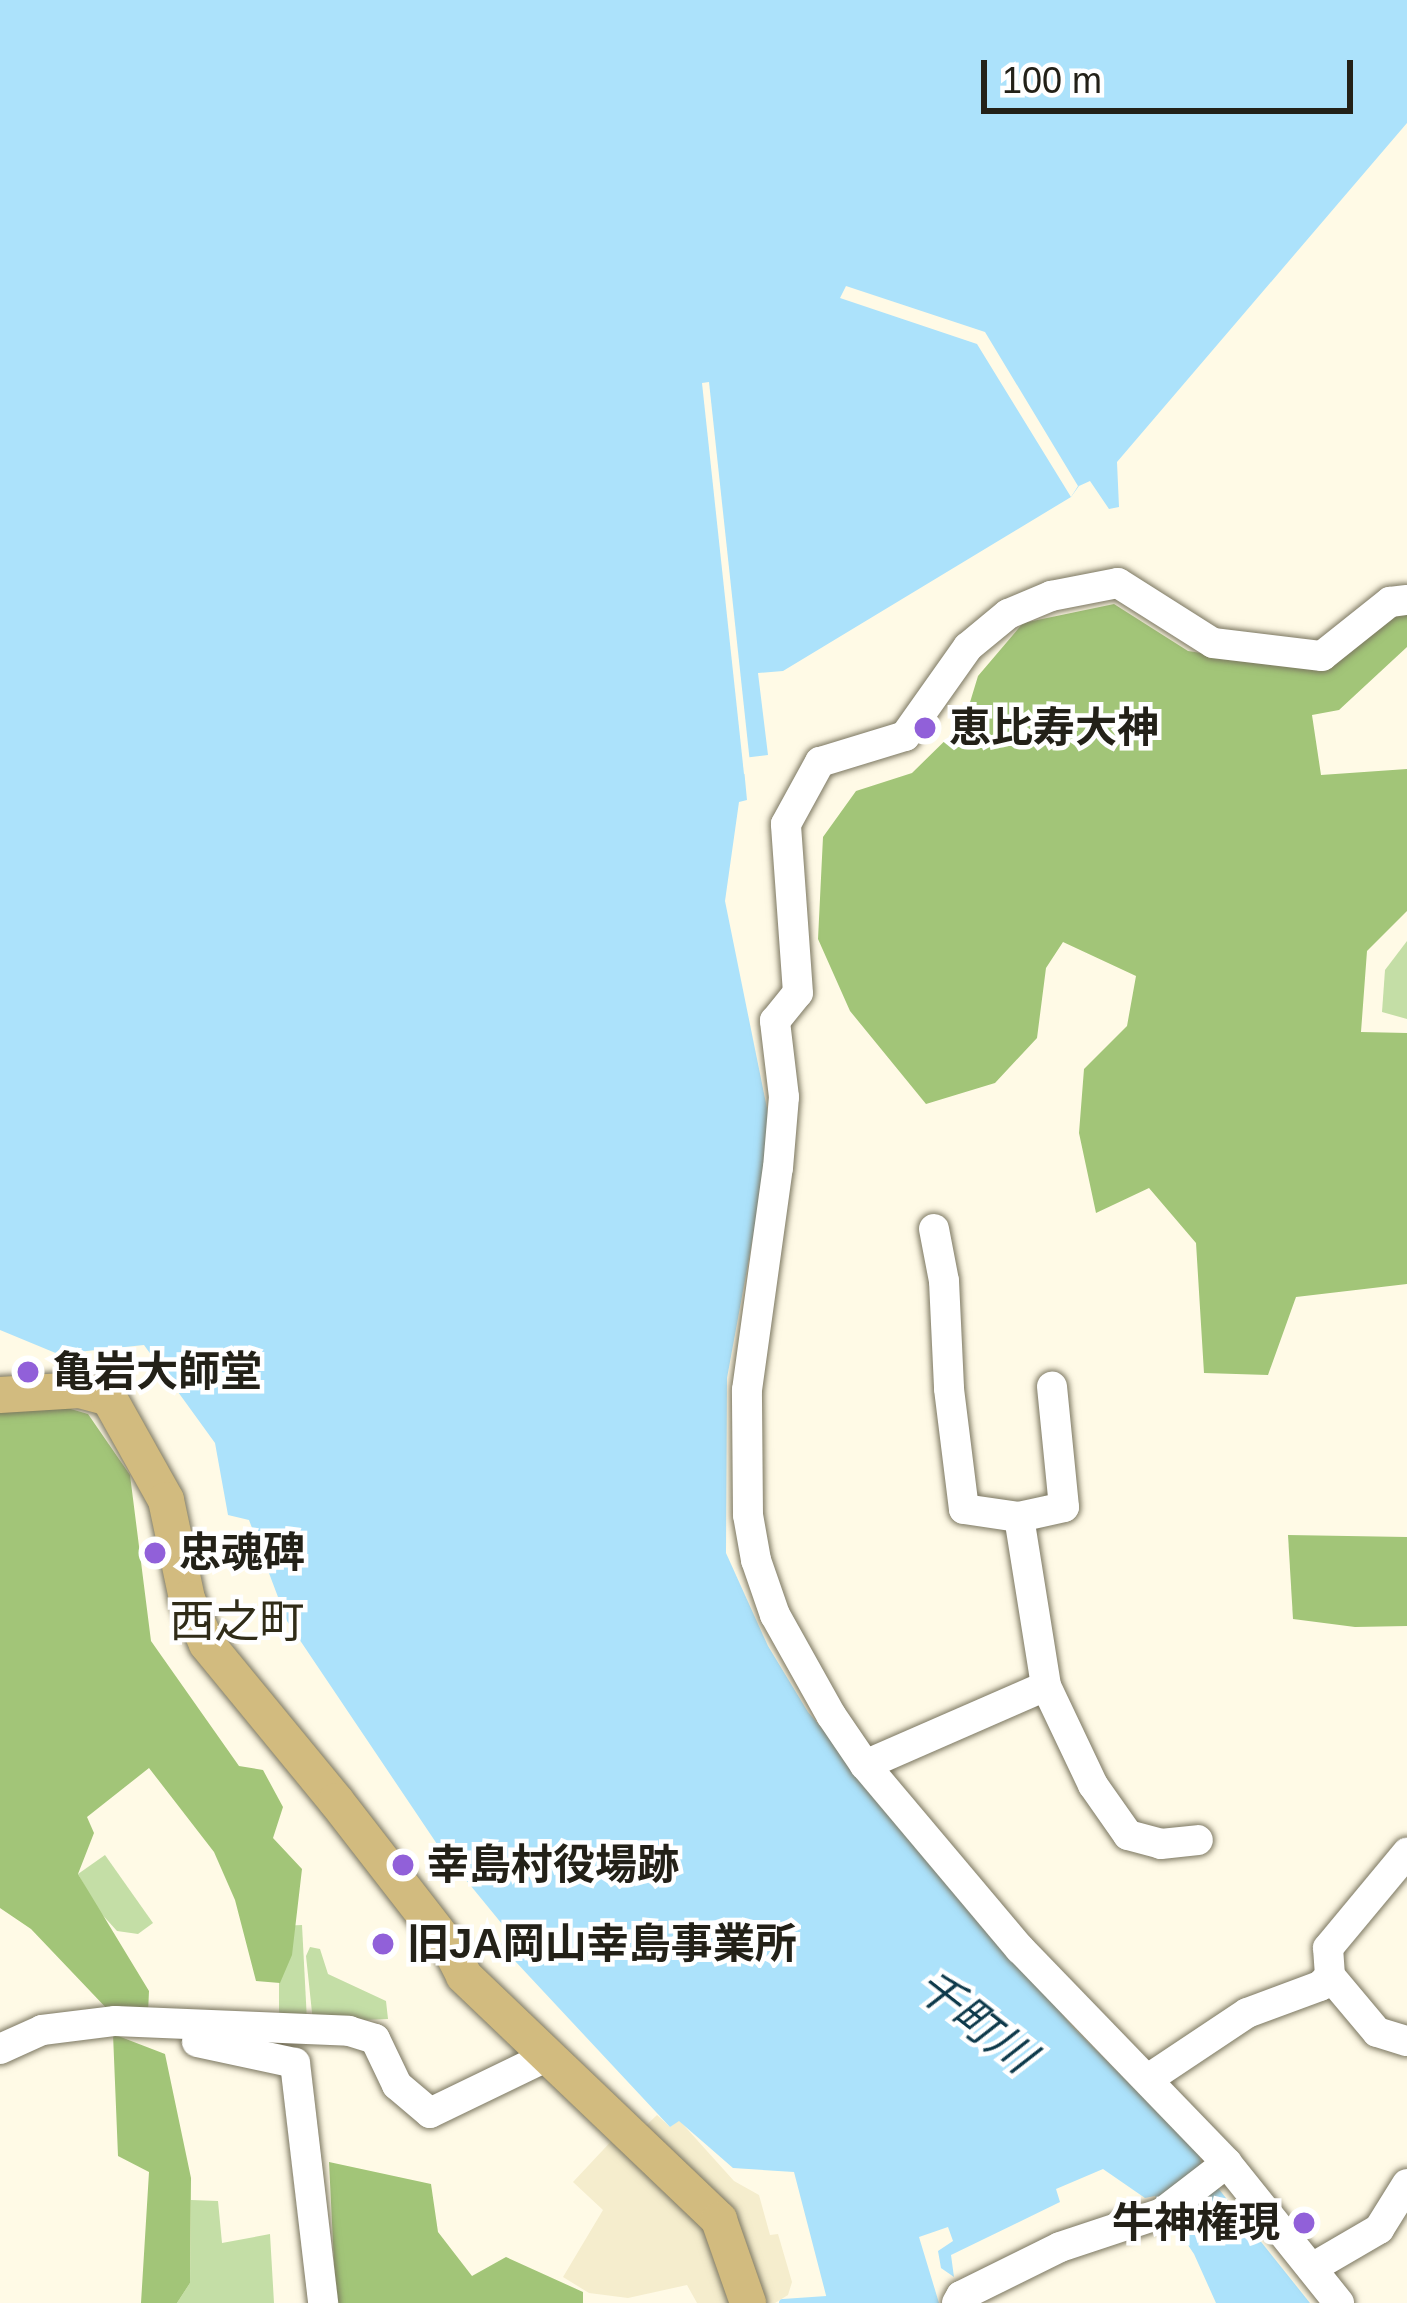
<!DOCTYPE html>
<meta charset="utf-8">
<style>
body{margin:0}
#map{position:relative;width:1407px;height:2303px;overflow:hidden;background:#fffae6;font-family:Helvetica,"Noto Sans JP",sans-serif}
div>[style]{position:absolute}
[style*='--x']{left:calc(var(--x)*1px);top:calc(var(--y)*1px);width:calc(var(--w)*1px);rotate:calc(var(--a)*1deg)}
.built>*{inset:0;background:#f5edcd}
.green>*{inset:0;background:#c4dea6}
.forest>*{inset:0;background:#a2c578}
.water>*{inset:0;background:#ace2fb}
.pier>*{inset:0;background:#fffae6}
.stream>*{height:8px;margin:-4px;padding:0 4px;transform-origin:4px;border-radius:4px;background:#ace2fb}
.roads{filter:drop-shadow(0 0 3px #7b7660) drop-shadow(0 0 3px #7b7660)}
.minor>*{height:30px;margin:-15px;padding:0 15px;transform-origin:15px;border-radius:15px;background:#fff}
.major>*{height:36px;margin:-18px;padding:0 18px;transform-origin:18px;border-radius:18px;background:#d2bb7f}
.dots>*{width:33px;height:33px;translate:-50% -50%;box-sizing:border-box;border:6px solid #fff;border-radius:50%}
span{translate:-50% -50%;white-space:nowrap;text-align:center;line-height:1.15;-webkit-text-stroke:9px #fff;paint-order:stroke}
.poi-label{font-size:42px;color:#232118;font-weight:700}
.left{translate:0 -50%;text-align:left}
.right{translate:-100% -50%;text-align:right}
.neighbourhood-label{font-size:45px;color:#302c18}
.water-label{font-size:45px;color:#0e3a4b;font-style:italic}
.scale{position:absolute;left:981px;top:60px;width:372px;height:54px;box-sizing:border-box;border:6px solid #232118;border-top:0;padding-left:15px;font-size:36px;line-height:42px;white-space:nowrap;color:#232118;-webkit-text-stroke:9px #fff;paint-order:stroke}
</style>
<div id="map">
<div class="built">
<div style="clip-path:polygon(657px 2115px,670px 2127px,679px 2120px,734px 2181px,759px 2195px,770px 2235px,778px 2234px,792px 2282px,788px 2295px,775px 2303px,751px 2303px,735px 2228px,636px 2135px)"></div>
<div style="clip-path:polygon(617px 2135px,715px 2227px,738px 2303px,697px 2303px,687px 2285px,628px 2298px,589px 2293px,563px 2277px,603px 2210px,573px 2182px)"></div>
</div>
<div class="green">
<div style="clip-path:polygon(1407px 941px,1407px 1019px,1382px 1012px,1385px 970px)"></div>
<div style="clip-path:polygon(105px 1855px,153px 1923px,138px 1934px,117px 1931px,98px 1910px,78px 1874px)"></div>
<div style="clip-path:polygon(302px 1925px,307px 2021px,279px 2020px,279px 1926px)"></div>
<div style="clip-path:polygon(310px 1947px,320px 1949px,328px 1974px,386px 2001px,388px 2019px,313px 2022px,306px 1956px)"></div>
<div style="clip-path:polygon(191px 2200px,218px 2201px,222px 2243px,270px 2234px,274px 2303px,177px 2303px,190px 2283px)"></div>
</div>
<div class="forest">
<div style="clip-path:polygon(1114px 604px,1188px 651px,1298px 668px,1325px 667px,1390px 613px,1407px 611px,1407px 647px,1339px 710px,1312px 715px,1321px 775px,1407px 769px,1407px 911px,1367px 951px,1361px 1032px,1407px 1033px,1407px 1284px,1296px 1297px,1268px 1375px,1204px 1373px,1196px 1243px,1149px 1188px,1096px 1213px,1079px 1133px,1084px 1069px,1127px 1026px,1136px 976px,1063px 942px,1046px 968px,1037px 1038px,995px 1083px,926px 1104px,850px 1011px,818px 939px,823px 837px,856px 791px,912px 773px,964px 722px,978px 676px,1023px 623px)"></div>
<div style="clip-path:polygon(50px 1403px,88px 1414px,130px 1475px,151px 1641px,239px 1766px,263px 1770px,283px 1807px,273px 1838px,302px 1869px,292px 1955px,280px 1983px,256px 1981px,235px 1900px,214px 1852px,149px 1768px,87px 1817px,94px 1833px,78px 1874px,149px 1991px,148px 2013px,111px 2013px,31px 1929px,0 1908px,0 1407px)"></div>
<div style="clip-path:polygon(1288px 1535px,1407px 1537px,1407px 1626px,1355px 1627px,1293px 1619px)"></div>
<div style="clip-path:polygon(113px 2034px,165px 2054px,191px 2178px,190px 2283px,177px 2303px,141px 2303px,149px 2172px,118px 2156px)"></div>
<div style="clip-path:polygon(329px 2162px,431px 2184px,438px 2232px,472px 2276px,506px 2257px,583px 2292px,583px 2303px,336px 2303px)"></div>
</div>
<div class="water">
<div style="clip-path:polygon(0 0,1407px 0,1407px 123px,1117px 462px,1119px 507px,1109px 509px,1090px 481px,1079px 486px,1071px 497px,783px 671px,758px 673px,768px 755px,743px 758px,747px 800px,739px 802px,725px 901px,772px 1133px,727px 1378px,726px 1553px,768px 1646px,808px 1712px,1072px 2026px,1199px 2153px,1202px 2168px,1310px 2303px,1216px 2303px,1194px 2254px,1155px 2196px,1145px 2198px,1103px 2169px,1056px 2189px,1060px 2202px,951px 2255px,954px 2277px,941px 2268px,938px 2251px,953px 2241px,948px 2227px,919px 2237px,939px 2303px,828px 2303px,794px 2172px,733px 2168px,679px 2121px,670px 2127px,500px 1945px,511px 1935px,439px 1847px,287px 1621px,249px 1520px,228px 1515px,215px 1443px,144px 1345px,58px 1354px,0 1330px)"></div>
</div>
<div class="pier">
<div style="clip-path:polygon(846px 286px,985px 332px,1078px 486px,1071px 497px,977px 344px,840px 298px)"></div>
<div style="clip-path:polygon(709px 382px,750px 763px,750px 773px,744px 774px,702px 383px)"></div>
</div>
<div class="stream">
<div style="--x:783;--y:2303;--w:44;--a:-3.9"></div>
</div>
<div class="roads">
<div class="minor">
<div style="--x:934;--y:1229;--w:53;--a:79.1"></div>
<div style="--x:944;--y:1281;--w:108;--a:87.3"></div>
<div style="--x:949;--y:1389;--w:121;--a:82.9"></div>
<div style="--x:964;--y:1509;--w:56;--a:8.3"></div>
<div style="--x:1019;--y:1517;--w:46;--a:-12.5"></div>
<div style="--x:1064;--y:1507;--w:121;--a:-95.7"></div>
<div style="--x:1019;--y:1517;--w:171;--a:80.9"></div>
<div style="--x:1046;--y:1686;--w:110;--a:64.6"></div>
<div style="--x:1093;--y:1785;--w:61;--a:55"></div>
<div style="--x:1128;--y:1835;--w:34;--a:15"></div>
<div style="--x:1161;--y:1844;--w:37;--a:-6"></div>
<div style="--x:865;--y:1765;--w:197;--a:-23.6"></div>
<div style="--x:1330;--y:1976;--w:73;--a:50"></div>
<div style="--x:1377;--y:2032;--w:31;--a:17"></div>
<div style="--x:197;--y:2042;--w:100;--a:12.1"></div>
<div style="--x:295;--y:2063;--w:242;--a:83.3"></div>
<div style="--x:0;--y:2049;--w:46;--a:-24.3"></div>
<div style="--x:42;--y:2030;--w:74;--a:-7"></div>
<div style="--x:115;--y:2021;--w:234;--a:2.4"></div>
<div style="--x:349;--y:2031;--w:27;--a:17"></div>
<div style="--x:375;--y:2039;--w:51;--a:64.4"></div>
<div style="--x:397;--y:2085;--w:43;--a:40.3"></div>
<div style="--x:430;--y:2113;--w:131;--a:-25.8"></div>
<div style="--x:1148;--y:2079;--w:119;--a:-33.7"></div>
<div style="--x:1247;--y:2013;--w:78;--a:-20.3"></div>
<div style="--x:1320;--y:1986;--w:14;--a:-45"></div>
<div style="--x:1330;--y:1976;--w:28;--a:-94"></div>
<div style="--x:1328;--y:1948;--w:124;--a:-50.3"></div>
<div style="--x:1312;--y:2268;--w:78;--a:-30.2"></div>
<div style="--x:1379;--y:2229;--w:53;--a:-58.1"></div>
<div style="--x:957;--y:2303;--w:8;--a:-60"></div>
<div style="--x:961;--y:2296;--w:110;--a:-26.3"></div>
<div style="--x:1060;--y:2247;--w:108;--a:-18.4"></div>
<div style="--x:1162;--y:2213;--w:82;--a:-37.6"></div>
<div style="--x:1339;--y:2303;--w:179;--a:-128.7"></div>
<div style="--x:1227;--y:2163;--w:298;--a:-134"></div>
<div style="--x:1020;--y:1949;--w:241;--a:-130.1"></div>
<div style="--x:865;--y:1765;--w:60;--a:-124.2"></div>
<div style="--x:831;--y:1715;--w:115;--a:-119.2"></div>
<div style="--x:775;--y:1615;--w:58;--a:-109.1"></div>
<div style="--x:756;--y:1560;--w:46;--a:-100.1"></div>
<div style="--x:748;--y:1515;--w:125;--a:-90.5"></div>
<div style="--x:747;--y:1390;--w:224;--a:-82.1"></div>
<div style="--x:778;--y:1168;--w:71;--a:-85.2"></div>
<div style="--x:784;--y:1097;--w:77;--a:-96.8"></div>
<div style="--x:775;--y:1021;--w:36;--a:-51"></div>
<div style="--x:798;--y:993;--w:169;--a:-94.1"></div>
<div style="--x:786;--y:824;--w:71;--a:-61.3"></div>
<div style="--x:820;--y:762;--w:89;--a:-17"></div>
<div style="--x:905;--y:736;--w:109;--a:-54.7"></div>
<div style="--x:968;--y:647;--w:52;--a:-39.5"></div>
<div style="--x:1008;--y:614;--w:47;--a:-22.7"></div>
<div style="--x:1051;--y:596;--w:68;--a:-11"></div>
<div style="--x:1118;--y:583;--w:112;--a:32.3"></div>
<div style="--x:1213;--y:643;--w:110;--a:6.8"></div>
<div style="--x:1322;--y:656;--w:87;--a:-38.5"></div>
<div style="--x:1390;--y:602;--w:17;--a:-7"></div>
</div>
<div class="major">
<div style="--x:0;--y:1395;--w:80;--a:-3.6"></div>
<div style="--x:80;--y:1390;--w:30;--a:15"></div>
<div style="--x:109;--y:1398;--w:117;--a:60.8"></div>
<div style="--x:166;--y:1500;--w:101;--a:78"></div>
<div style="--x:187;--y:1599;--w:49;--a:66"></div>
<div style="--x:207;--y:1644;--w:203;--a:50.6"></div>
<div style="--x:336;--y:1801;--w:186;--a:52.2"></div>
<div style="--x:450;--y:1948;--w:31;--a:63"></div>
<div style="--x:464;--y:1976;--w:353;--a:43.7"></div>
<div style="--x:719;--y:2220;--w:88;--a:70.7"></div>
</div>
</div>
<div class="dots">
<div style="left:925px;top:728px;background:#9160d9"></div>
<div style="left:28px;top:1372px;background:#9160d9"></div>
<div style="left:155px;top:1553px;background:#9160d9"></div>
<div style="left:403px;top:1865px;background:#9160d9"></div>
<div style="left:383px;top:1944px;background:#9160d9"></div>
<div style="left:1304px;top:2223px;background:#9160d9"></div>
</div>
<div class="poi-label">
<span class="left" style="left:949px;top:728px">恵比寿大神</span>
<span class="left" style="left:52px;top:1372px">亀岩大師堂</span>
<span class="left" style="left:179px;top:1553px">忠魂碑</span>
<span class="left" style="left:427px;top:1865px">幸島村役場跡</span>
<span class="left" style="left:407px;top:1944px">旧JA岡山幸島事業所</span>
<span class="right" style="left:1280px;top:2223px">牛神権現</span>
</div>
<div class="neighbourhood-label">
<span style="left:237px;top:1622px">西之町</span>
</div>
<div class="water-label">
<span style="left:975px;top:2021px;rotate:38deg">千町川</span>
</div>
<div class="scale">100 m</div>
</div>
